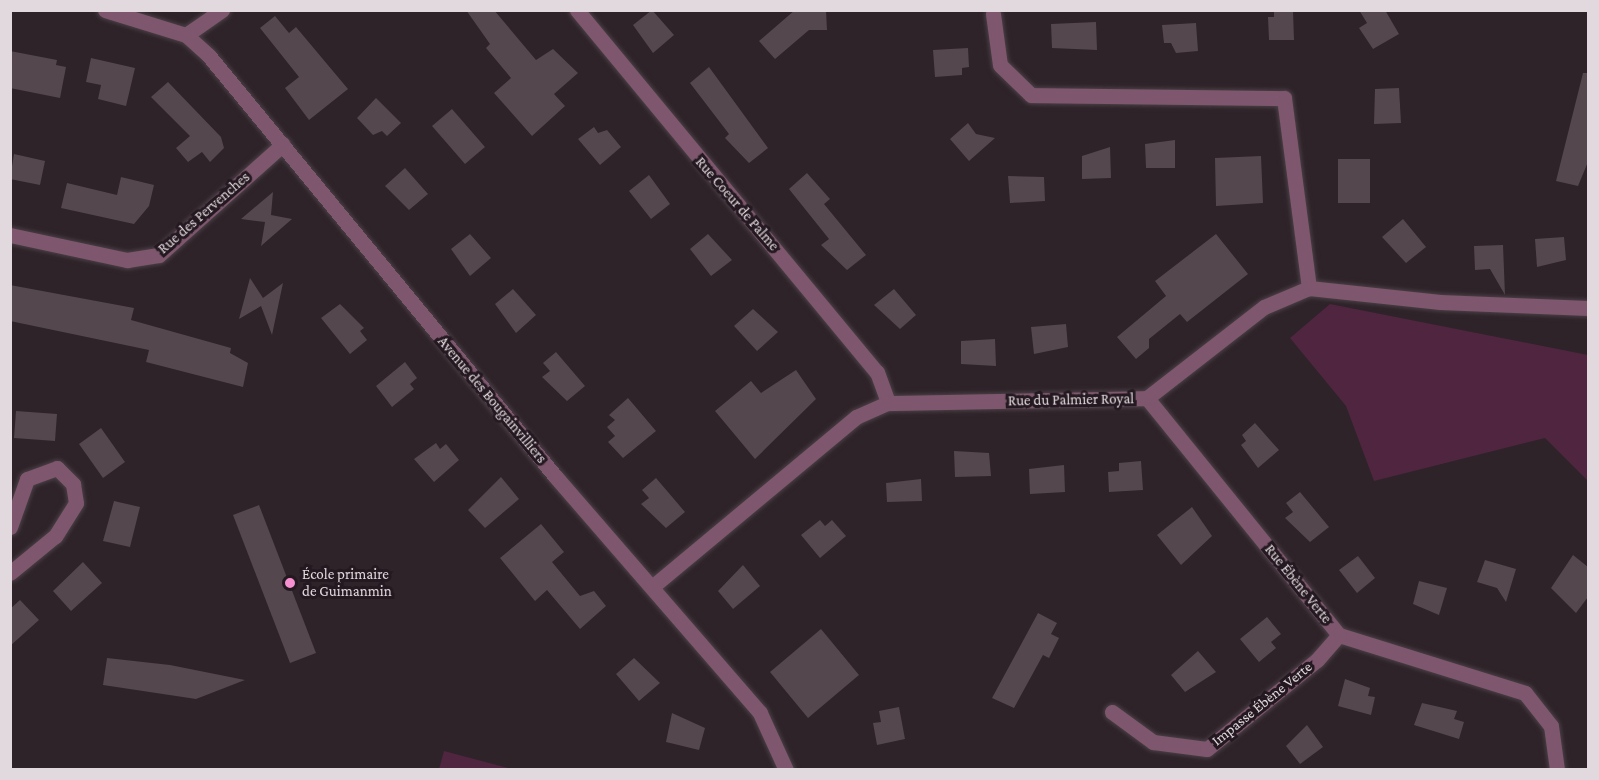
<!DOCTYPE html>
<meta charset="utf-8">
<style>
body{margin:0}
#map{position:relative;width:1599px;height:780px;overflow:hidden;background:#2e2329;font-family:"Crimson Pro",serif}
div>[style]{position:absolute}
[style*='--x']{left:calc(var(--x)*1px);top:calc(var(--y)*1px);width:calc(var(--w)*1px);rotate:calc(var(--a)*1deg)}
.green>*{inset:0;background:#4f253f}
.building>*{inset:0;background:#54474e}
.roads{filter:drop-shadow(0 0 2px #4b4046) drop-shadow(0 0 2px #4b4046)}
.minor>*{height:15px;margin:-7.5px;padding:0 7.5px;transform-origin:7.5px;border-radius:7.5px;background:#7e576e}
.dots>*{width:16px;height:16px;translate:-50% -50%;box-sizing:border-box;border:3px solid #241920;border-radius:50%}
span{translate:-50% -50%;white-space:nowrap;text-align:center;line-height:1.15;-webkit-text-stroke:6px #241920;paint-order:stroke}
.street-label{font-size:15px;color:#e1d9dd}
.poi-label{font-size:15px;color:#e1d9dd}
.left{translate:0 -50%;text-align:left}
.frame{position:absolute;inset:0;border:12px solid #e1d9dd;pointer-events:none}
</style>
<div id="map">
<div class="green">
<div style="clip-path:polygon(1330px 304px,1588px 355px,1588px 481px,1545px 438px,1374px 481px,1346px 406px,1290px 338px)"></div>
<div style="clip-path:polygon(444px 751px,512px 769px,439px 769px)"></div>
</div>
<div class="building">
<div style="clip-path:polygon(466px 10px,494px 10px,536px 60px,553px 49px,578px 73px,554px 94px,565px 106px,532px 136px,494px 93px,511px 78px,486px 48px,490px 44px)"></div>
<div style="clip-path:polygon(652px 10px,674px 35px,653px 53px,633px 25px)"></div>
<div style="clip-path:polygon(795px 10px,826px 10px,827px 30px,809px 30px,775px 59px,759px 41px)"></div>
<div style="clip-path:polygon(1274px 10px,1293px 10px,1294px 40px,1269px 40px,1268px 17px,1274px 17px)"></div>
<div style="clip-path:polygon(1359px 10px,1385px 10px,1399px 34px,1373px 49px,1359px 28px,1367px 23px)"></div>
<div style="clip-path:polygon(275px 16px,289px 33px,296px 27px,348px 89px,309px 120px,285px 88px,299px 77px,260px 28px)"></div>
<div style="clip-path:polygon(1096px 22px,1097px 50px,1052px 48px,1051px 24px)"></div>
<div style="clip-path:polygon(1196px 23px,1198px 51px,1176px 53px,1171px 43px,1164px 43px,1162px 25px)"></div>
<div style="clip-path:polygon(968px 48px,969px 67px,962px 68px,962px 75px,935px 77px,933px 50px)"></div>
<div style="clip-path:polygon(10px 51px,57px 60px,56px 65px,66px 67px,60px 98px,10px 88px)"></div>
<div style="clip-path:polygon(91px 58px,135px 68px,126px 106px,98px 99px,101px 85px,86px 82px)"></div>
<div style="clip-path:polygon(709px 67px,768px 148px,749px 163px,725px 138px,729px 134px,690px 83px)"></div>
<div style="clip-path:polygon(1583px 73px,1588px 73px,1588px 162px,1578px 186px,1556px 181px)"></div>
<div style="clip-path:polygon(168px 82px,221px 137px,224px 148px,210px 162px,202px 152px,188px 162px,176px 148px,190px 136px,151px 97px)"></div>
<div style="clip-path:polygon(1399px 88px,1401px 123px,1374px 124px,1375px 89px)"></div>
<div style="clip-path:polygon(376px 98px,401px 123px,387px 136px,382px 131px,373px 135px,357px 118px)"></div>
<div style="clip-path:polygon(452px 109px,485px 147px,465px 164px,432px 126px)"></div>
<div style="clip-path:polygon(968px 123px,976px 134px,995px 138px,969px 161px,950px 139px)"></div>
<div style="clip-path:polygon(594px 127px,598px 133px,607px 130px,621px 147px,600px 165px,578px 139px)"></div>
<div style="clip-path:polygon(1175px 140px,1175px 168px,1146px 168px,1145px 144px)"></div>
<div style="clip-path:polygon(1110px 147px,1111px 178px,1082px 179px,1082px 156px)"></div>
<div style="clip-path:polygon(14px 154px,45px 161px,40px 185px,10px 179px)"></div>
<div style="clip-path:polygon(1261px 156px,1263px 203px,1216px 206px,1215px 158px)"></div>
<div style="clip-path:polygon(1338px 159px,1370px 159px,1370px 203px,1338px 203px)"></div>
<div style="clip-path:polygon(405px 168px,428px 194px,409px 210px,385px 186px)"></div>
<div style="clip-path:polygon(807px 173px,830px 199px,824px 204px,866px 255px,847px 270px,821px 245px,829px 239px,789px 189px)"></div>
<div style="clip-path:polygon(649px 175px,670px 204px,651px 219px,629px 191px)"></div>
<div style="clip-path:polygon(1008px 176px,1044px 177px,1045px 201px,1010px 203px)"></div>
<div style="clip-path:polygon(121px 177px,154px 185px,149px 206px,134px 224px,61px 208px,67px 183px,117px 195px)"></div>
<div style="clip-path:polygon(273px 192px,271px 215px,292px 219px,261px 246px,265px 222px,241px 219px)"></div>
<div style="clip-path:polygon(1403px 219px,1426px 247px,1406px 263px,1382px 237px)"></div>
<div style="clip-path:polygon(470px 234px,491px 258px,470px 276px,451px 249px)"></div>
<div style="clip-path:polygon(708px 234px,732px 260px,711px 276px,690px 249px)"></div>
<div style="clip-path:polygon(1216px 234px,1248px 274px,1187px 322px,1180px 314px,1149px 339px,1149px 348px,1136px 359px,1117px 337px,1166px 296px,1155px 281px)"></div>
<div style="clip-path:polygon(1564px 237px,1566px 260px,1537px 267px,1535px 239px)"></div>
<div style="clip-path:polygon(1503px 245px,1505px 295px,1490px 269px,1475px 270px,1474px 246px)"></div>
<div style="clip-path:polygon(250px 278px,263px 298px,283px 283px,272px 335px,261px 306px,239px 319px)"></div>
<div style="clip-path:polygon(10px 285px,134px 308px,131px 320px,231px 348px,230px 353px,248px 363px,243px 387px,146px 362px,149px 350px,10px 321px)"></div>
<div style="clip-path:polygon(513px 289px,536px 315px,516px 333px,495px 304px)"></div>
<div style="clip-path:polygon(894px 289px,916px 315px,900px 329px,874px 305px)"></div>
<div style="clip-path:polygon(340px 304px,364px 328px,360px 331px,367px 340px,350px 354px,321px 318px)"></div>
<div style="clip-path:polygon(753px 309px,778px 332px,757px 351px,734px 326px)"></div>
<div style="clip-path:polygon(1066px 324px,1068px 347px,1034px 354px,1031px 327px)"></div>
<div style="clip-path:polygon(995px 339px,996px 366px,961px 364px,961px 341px)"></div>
<div style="clip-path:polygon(556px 352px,585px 386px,567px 401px,542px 377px,550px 371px,543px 363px)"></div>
<div style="clip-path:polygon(405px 362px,417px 378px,410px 384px,414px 389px,392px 407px,376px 386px)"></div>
<div style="clip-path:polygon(796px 370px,816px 399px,755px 459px,715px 411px,751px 381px,761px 393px)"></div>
<div style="clip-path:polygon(628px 398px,656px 431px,623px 458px,608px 442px,615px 436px,607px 427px,615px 420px,609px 415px)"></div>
<div style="clip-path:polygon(16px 411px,57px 414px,55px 441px,14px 438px)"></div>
<div style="clip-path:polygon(1255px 423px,1279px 450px,1258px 468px,1241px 445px,1246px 441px,1242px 435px)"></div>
<div style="clip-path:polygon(101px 428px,125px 462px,103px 478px,79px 444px)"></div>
<div style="clip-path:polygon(436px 443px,440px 449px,446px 444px,459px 460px,434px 482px,414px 459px)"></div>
<div style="clip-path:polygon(954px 451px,989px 453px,991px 476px,955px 477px)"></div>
<div style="clip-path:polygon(1141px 461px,1143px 490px,1109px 492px,1108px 472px,1119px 471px,1119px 463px)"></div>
<div style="clip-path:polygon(1064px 465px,1065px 492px,1030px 494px,1029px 469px)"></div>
<div style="clip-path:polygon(501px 477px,519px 499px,485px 528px,468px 510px)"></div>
<div style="clip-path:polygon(656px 478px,685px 512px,666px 528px,641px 504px,649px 498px,642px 490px)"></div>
<div style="clip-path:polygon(921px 479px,922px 501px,887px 502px,886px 483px)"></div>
<div style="clip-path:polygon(1300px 492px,1329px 527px,1310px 542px,1285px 518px,1293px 512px,1286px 503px)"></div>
<div style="clip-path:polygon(114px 501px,140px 507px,130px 547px,103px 541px)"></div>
<div style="clip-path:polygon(259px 505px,316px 653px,290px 663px,233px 515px)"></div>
<div style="clip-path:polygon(1192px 507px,1212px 536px,1181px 565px,1157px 535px)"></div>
<div style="clip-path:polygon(820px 520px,825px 526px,832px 520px,846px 536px,820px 558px,801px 535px)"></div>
<div style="clip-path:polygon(541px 524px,564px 552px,552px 562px,580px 596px,594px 591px,606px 606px,580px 629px,547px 590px,535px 601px,500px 558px)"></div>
<div style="clip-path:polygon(1573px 555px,1588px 567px,1588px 597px,1576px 613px,1551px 588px)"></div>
<div style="clip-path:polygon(1358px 556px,1375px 578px,1357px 593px,1339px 570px)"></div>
<div style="clip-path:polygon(1485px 560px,1516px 569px,1506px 602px,1497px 588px,1477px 582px)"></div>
<div style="clip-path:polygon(83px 562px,102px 583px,71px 611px,53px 591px)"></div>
<div style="clip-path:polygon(743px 565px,760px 586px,733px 609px,718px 591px)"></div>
<div style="clip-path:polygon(1419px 581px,1447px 588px,1439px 615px,1413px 604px)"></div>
<div style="clip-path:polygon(20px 600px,39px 620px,10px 646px,10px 609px)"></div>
<div style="clip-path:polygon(1038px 613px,1057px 623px,1051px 634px,1059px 638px,1049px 658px,1043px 655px,1014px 708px,992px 698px)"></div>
<div style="clip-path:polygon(1267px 617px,1281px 634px,1271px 642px,1276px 648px,1259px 662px,1240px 639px)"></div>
<div style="clip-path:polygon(821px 629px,859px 675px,808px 718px,770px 672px)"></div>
<div style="clip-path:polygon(1198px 651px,1216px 672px,1185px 692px,1171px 675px)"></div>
<div style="clip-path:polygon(107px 658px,170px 665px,245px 680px,196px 699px,103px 685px)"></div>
<div style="clip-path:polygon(634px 658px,660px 683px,639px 701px,616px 674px)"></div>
<div style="clip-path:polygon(1345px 679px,1370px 688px,1368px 696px,1375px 697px,1371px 715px,1338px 706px)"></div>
<div style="clip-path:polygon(1422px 703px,1457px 711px,1454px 719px,1464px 722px,1459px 739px,1414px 725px)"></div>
<div style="clip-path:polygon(899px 707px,905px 739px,877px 745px,873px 723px,881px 722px,879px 711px)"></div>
<div style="clip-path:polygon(672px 713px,705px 728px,699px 750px,666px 742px)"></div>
<div style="clip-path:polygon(1307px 725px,1323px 747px,1300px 764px,1286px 746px)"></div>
</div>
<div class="roads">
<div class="minor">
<div style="--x:105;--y:10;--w:85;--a:17.2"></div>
<div style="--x:186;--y:35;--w:31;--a:42"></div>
<div style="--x:209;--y:56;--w:544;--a:50.52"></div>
<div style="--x:555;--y:476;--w:313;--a:49.1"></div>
<div style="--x:760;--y:713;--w:63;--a:65.5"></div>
<div style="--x:577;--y:10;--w:470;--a:50.4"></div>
<div style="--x:877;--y:372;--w:33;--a:70"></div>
<div style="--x:993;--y:14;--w:51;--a:82.2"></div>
<div style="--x:1000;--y:65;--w:43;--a:44.1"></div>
<div style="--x:1031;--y:95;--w:253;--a:0.7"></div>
<div style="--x:1284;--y:98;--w:192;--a:82.5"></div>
<div style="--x:186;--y:35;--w:44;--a:-34.8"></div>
<div style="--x:10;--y:235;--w:120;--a:12.1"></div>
<div style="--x:127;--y:260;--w:32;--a:-9"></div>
<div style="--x:159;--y:255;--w:166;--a:-41.8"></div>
<div style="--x:1147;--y:398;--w:305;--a:51"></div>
<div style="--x:1339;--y:635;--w:195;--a:17.3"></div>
<div style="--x:1525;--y:693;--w:42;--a:51.8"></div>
<div style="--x:1551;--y:726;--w:44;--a:82.2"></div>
<div style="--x:10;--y:527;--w:51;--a:-70.5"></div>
<div style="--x:27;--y:479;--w:32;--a:-20"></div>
<div style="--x:57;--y:468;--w:23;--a:45"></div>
<div style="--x:73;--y:484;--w:19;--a:81"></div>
<div style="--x:76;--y:503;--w:39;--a:122"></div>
<div style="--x:55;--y:536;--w:58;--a:140.6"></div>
<div style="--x:652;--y:587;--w:266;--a:-39.8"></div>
<div style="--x:856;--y:417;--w:35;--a:-24"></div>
<div style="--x:888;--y:403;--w:259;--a:-1.1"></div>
<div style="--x:1147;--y:398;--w:148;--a:-37.9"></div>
<div style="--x:1264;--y:307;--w:49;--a:-22.9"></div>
<div style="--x:1309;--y:288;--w:132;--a:6.1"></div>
<div style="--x:1440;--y:302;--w:148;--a:2.3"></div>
<div style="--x:1112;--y:712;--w:51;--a:36.2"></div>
<div style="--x:1153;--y:742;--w:54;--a:7.4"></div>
<div style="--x:1207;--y:749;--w:141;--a:-39"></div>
<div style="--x:1317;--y:660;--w:33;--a:-49"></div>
</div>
</div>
<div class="dots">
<div style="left:290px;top:583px;background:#f790cf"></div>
</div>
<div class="street-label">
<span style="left:737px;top:204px;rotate:49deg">Rue Coeur de Palme</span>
<span style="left:204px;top:213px;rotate:-41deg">Rue des Pervenches</span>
<span style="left:492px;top:400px;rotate:50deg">Avenue des Bougainvilliers</span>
<span style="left:1071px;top:400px;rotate:-1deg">Rue du Palmier Royal</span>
<span style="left:1298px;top:584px;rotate:51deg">Rue Ébène Verte</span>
<span style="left:1262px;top:704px;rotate:-39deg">Impasse Ébène Verte</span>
</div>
<div class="poi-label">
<span class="left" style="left:302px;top:583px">École primaire<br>de Guimanmin</span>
</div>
<div class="frame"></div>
</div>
